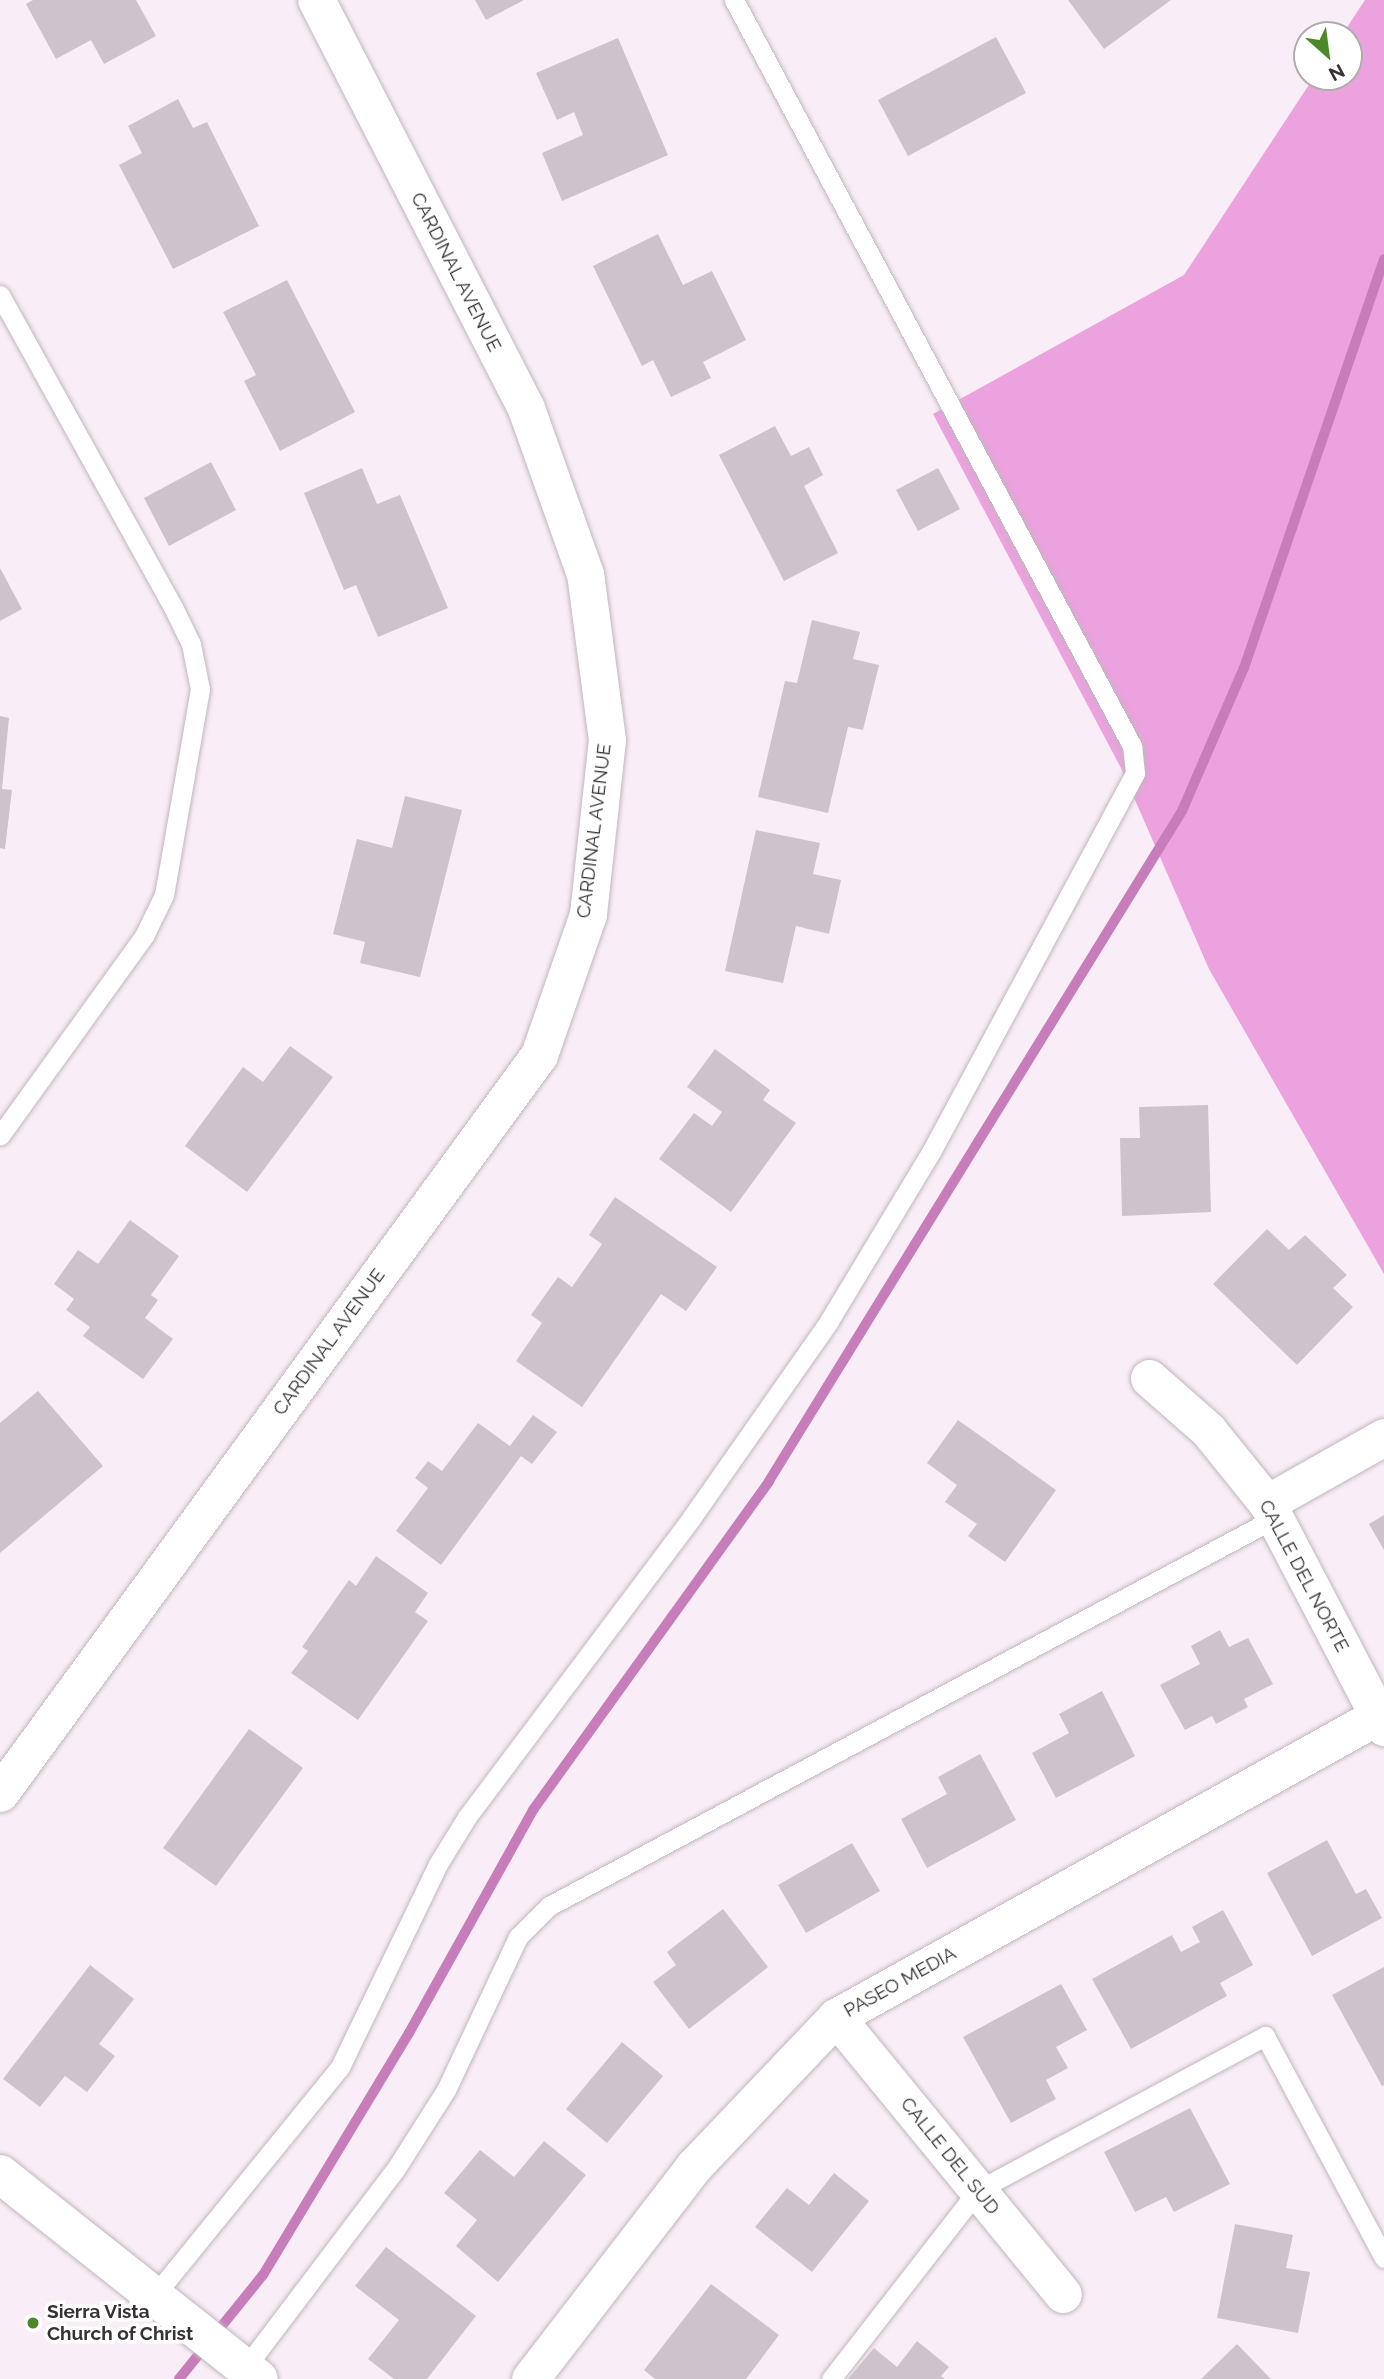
<!DOCTYPE html>
<style>
body{margin:0}
#map{position:relative;width:1384px;height:2379px;overflow:hidden;background:#f9eef7;font-family:Raleway,sans-serif}
div>[style]{position:absolute}
[style*='--x']{left:calc(var(--x)*1px);top:calc(var(--y)*1px);width:calc(var(--w)*1px);rotate:calc(var(--a)*1deg)}
.green>*{inset:0;background:#eba2df}
.stream>*{height:10px;margin:-5px;padding:0 5px;transform-origin:5px;border-radius:5px;background:#c67dba}
.building>*{inset:0;background:#cec3cc}
.roads{filter:drop-shadow(0 0 2px #c1b6be) drop-shadow(0 0 2px #c1b6be)}
.lane>*{height:19px;margin:-9.5px;padding:0 9.5px;transform-origin:9.5px;border-radius:9.5px;background:#fff}
.street>*{height:37px;margin:-18.5px;padding:0 18.5px;transform-origin:18.5px;border-radius:18.5px;background:#fff}
.secondary>*{height:38px;margin:-19px;padding:0 19px;transform-origin:19px;border-radius:19px;background:#fff}
.dots>*{width:19px;height:19px;translate:-50% -50%;box-sizing:border-box;border:4px solid #fff;border-radius:50%}
span{translate:-50% -50%;white-space:nowrap;text-align:center;line-height:1.15;-webkit-text-stroke:7px #fff;paint-order:stroke}
.street-label{font-size:19px;color:#363235}
.poi-label{font-size:19px;color:#363235;font-weight:700}
.left{translate:0 -50%;text-align:left}
.north{position:absolute;left:1293px;top:21px;width:70px;height:70px;box-sizing:border-box;background:#fff;border:2px solid #afadae;border-radius:50%;rotate:152deg;font-size:19px;font-weight:700;line-height:28px;text-align:center;color:#363235}
.north::after{content:'';display:block;margin:auto;width:24px;height:32px;background:#4b8827;clip-path:polygon(50% 0,100% 100%,50% 72%,0 100%)}
</style>
<div id="map">
<div class="green">
<div style="clip-path:polygon(1365px 0,1384px 0,1384px 1274px,1209px 969px,1121px 768px,933px 414px,1184px 275px,1314px 77px,1349px 77px,1349px 35px,1342px 35px)"></div>
</div>
<div class="stream">
<div style="--x:179;--y:2379;--w:134;--a:-51.1"></div>
<div style="--x:263;--y:2275;--w:283;--a:-58.9"></div>
<div style="--x:409;--y:2033;--w:255;--a:-60.9"></div>
<div style="--x:533;--y:1810;--w:405;--a:-54.3"></div>
<div style="--x:769;--y:1481;--w:787;--a:-58.35"></div>
<div style="--x:1182;--y:811;--w:156;--a:-66.6"></div>
<div style="--x:1244;--y:668;--w:432;--a:-71.1"></div>
</div>
<div class="building">
<div style="clip-path:polygon(33px 0,136px 0,156px 36px,104px 64px,91px 40px,56px 59px,26px 4px)"></div>
<div style="clip-path:polygon(475px 0,524px 0,486px 20px)"></div>
<div style="clip-path:polygon(1068px 0,1171px 0,1104px 49px)"></div>
<div style="clip-path:polygon(996px 37px,1026px 93px,908px 156px,878px 100px)"></div>
<div style="clip-path:polygon(618px 38px,668px 155px,562px 201px,542px 153px,583px 135px,574px 112px,557px 120px,536px 73px)"></div>
<div style="clip-path:polygon(178px 99px,193px 128px,207px 122px,259px 226px,173px 269px,119px 165px,142px 153px,128px 126px)"></div>
<div style="clip-path:polygon(658px 234px,683px 285px,712px 271px,746px 340px,703px 362px,711px 378px,671px 397px,653px 360px,642px 366px,593px 266px)"></div>
<div style="clip-path:polygon(287px 280px,355px 412px,280px 451px,244px 381px,256px 375px,223px 312px)"></div>
<div style="clip-path:polygon(775px 426px,791px 456px,809px 447px,823px 475px,804px 486px,838px 553px,784px 581px,719px 455px)"></div>
<div style="clip-path:polygon(211px 462px,236px 510px,169px 546px,144px 498px)"></div>
<div style="clip-path:polygon(362px 468px,377px 504px,400px 495px,448px 608px,378px 637px,356px 585px,344px 590px,304px 493px)"></div>
<div style="clip-path:polygon(938px 468px,960px 509px,918px 531px,896px 490px)"></div>
<div style="clip-path:polygon(0 568px,22px 609px,0 621px)"></div>
<div style="clip-path:polygon(812px 620px,860px 632px,853px 659px,879px 665px,863px 730px,848px 727px,828px 813px,758px 797px,785px 681px,797px 683px)"></div>
<div style="clip-path:polygon(0 716px,9px 718px,2px 789px,12px 790px,5px 849px,0 848px)"></div>
<div style="clip-path:polygon(405px 796px,462px 810px,420px 977px,360px 963px,365px 942px,333px 934px,357px 839px,392px 848px)"></div>
<div style="clip-path:polygon(756px 830px,820px 843px,813px 874px,841px 880px,829px 934px,796px 926px,783px 983px,725px 971px)"></div>
<div style="clip-path:polygon(290px 1046px,333px 1077px,247px 1192px,185px 1146px,243px 1067px,263px 1082px)"></div>
<div style="clip-path:polygon(715px 1049px,770px 1090px,763px 1100px,796px 1123px,731px 1212px,659px 1159px,694px 1113px,712px 1126px,722px 1112px,687px 1087px)"></div>
<div style="clip-path:polygon(1208px 1105px,1211px 1212px,1122px 1216px,1120px 1138px,1140px 1138px,1139px 1107px)"></div>
<div style="clip-path:polygon(615px 1197px,717px 1267px,686px 1311px,661px 1294px,582px 1407px,516px 1361px,542px 1323px,531px 1315px,558px 1277px,572px 1287px,602px 1244px,589px 1235px)"></div>
<div style="clip-path:polygon(130px 1220px,179px 1256px,151px 1295px,158px 1300px,145px 1318px,173px 1339px,143px 1379px,83px 1336px,90px 1327px,66px 1310px,74px 1299px,54px 1284px,78px 1250px,98px 1264px)"></div>
<div style="clip-path:polygon(1267px 1229px,1289px 1250px,1305px 1235px,1347px 1275px,1333px 1288px,1353px 1307px,1297px 1365px,1213px 1284px)"></div>
<div style="clip-path:polygon(38px 1391px,103px 1466px,0 1553px,0 1423px)"></div>
<div style="clip-path:polygon(533px 1415px,557px 1432px,532px 1464px,521px 1456px,441px 1565px,396px 1531px,428px 1488px,415px 1478px,428px 1461px,442px 1471px,478px 1423px,510px 1446px)"></div>
<div style="clip-path:polygon(958px 1420px,1056px 1490px,1005px 1562px,968px 1536px,977px 1524px,945px 1502px,957px 1485px,927px 1463px)"></div>
<div style="clip-path:polygon(1384px 1515px,1384px 1550px,1369px 1524px)"></div>
<div style="clip-path:polygon(376px 1556px,428px 1593px,415px 1612px,428px 1621px,358px 1720px,291px 1673px,308px 1651px,302px 1647px,349px 1580px,356px 1586px)"></div>
<div style="clip-path:polygon(1220px 1630px,1229px 1647px,1248px 1638px,1273px 1684px,1244px 1699px,1248px 1707px,1216px 1724px,1212px 1716px,1185px 1730px,1160px 1685px,1200px 1664px,1191px 1646px)"></div>
<div style="clip-path:polygon(1102px 1691px,1135px 1756px,1056px 1798px,1032px 1753px,1069px 1733px,1059px 1714px)"></div>
<div style="clip-path:polygon(249px 1729px,303px 1768px,216px 1886px,163px 1848px)"></div>
<div style="clip-path:polygon(980px 1754px,1016px 1820px,927px 1868px,901px 1819px,947px 1794px,938px 1777px)"></div>
<div style="clip-path:polygon(1327px 1840px,1356px 1894px,1366px 1889px,1382px 1918px,1312px 1956px,1267px 1873px)"></div>
<div style="clip-path:polygon(852px 1843px,880px 1891px,806px 1933px,778px 1885px)"></div>
<div style="clip-path:polygon(723px 1909px,768px 1967px,689px 2029px,653px 1982px,676px 1965px,667px 1952px)"></div>
<div style="clip-path:polygon(1223px 1910px,1253px 1965px,1220px 1983px,1227px 1996px,1131px 2049px,1092px 1979px,1172px 1935px,1181px 1952px,1200px 1942px,1192px 1927px)"></div>
<div style="clip-path:polygon(90px 1965px,134px 1999px,99px 2044px,115px 2056px,87px 2092px,65px 2076px,40px 2107px,3px 2079px)"></div>
<div style="clip-path:polygon(1384px 1967px,1384px 2085px,1382px 2086px,1332px 1995px)"></div>
<div style="clip-path:polygon(1061px 1984px,1087px 2030px,1056px 2047px,1068px 2068px,1046px 2080px,1056px 2099px,1011px 2123px,963px 2037px)"></div>
<div style="clip-path:polygon(622px 2042px,663px 2076px,607px 2143px,566px 2109px)"></div>
<div style="clip-path:polygon(1190px 2108px,1230px 2184px,1174px 2212px,1166px 2197px,1135px 2212px,1104px 2152px)"></div>
<div style="clip-path:polygon(544px 2141px,586px 2175px,498px 2282px,456px 2246px,477px 2220px,444px 2193px,480px 2150px,514px 2177px)"></div>
<div style="clip-path:polygon(834px 2173px,869px 2201px,812px 2272px,755px 2227px,787px 2188px,809px 2205px)"></div>
<div style="clip-path:polygon(1235px 2224px,1293px 2235px,1286px 2268px,1310px 2272px,1298px 2333px,1217px 2318px)"></div>
<div style="clip-path:polygon(386px 2247px,476px 2316px,427px 2379px,394px 2379px,368px 2359px,399px 2320px,355px 2286px)"></div>
<div style="clip-path:polygon(711px 2284px,779px 2335px,746px 2379px,655px 2379px,644px 2370px)"></div>
<div style="clip-path:polygon(917px 2341px,949px 2367px,941px 2376px,945px 2379px,848px 2379px,874px 2348px,897px 2367px)"></div>
<div style="clip-path:polygon(1237px 2344px,1271px 2379px,1201px 2379px)"></div>
</div>
<div class="roads">
<div class="lane">
<div style="--x:0;--y:295;--w:357;--a:61"></div>
<div style="--x:173;--y:607;--w:41;--a:64.1"></div>
<div style="--x:191;--y:644;--w:46;--a:78.7"></div>
<div style="--x:200;--y:689;--w:209;--a:99.9"></div>
<div style="--x:164;--y:895;--w:46;--a:116"></div>
<div style="--x:144;--y:936;--w:246;--a:125.8"></div>
<div style="--x:154;--y:2296;--w:295;--a:-50.9"></div>
<div style="--x:340;--y:2067;--w:225;--a:-64.2"></div>
<div style="--x:438;--y:1864;--w:55;--a:-58.3"></div>
<div style="--x:467;--y:1817;--w:375;--a:-53.1"></div>
<div style="--x:692;--y:1517;--w:239;--a:-55"></div>
<div style="--x:829;--y:1321;--w:197;--a:-58.9"></div>
<div style="--x:931;--y:1152;--w:430;--a:-61.7"></div>
<div style="--x:1135;--y:773;--w:27;--a:-96"></div>
<div style="--x:1132;--y:746;--w:846;--a:-118.08"></div>
<div style="--x:245;--y:2368;--w:248;--a:-52.9"></div>
<div style="--x:395;--y:2170;--w:95;--a:-57.5"></div>
<div style="--x:446;--y:2090;--w:169;--a:-64.8"></div>
<div style="--x:518;--y:1937;--w:44;--a:-45"></div>
<div style="--x:549;--y:1906;--w:823;--a:-28.12"></div>
<div style="--x:831;--y:2379;--w:239;--a:-52.1"></div>
<div style="--x:978;--y:2190;--w:326;--a:-28.2"></div>
<div style="--x:1265;--y:2036;--w:252;--a:61.8"></div>
</div>
<div class="street">
<div style="--x:1149;--y:1378;--w:79;--a:41.4"></div>
<div style="--x:1208;--y:1430;--w:94;--a:51.1"></div>
<div style="--x:1267;--y:1503;--w:253;--a:62.4"></div>
<div style="--x:1267;--y:1503;--w:134;--a:-29.4"></div>
<div style="--x:0;--y:1793;--w:914;--a:-53.86"></div>
<div style="--x:539;--y:1055;--w:149;--a:-70.8"></div>
<div style="--x:588;--y:914;--w:175;--a:-83.8"></div>
<div style="--x:607;--y:740;--w:167;--a:-97.5"></div>
<div style="--x:585;--y:574;--w:176;--a:-109.6"></div>
<div style="--x:526;--y:408;--w:459;--a:-117.2"></div>
<div style="--x:836;--y:2017;--w:358;--a:50.7"></div>
<div style="--x:530;--y:2379;--w:269;--a:-52.4"></div>
<div style="--x:694;--y:2166;--w:206;--a:-46.4"></div>
<div style="--x:836;--y:2017;--w:620;--a:-29.05"></div>
</div>
<div class="secondary">
<div style="--x:0;--y:2174;--w:330;--a:38.4"></div>
</div>
</div>
<div class="dots">
<div style="left:33px;top:2323px;background:#4b8827"></div>
</div>
<div class="street-label">
<span style="left:456px;top:272px;rotate:63deg">CARDINAL AVENUE</span>
<span style="left:594px;top:831px;rotate:-83deg">CARDINAL AVENUE</span>
<span style="left:329px;top:1342px;rotate:-54deg">CARDINAL AVENUE</span>
<span style="left:1304px;top:1576px;rotate:62deg">CALLE DEL NORTE</span>
<span style="left:900px;top:1982px;rotate:-29deg">PASEO MEDIA</span>
<span style="left:950px;top:2156px;rotate:51deg">CALLE DEL SUD</span>
</div>
<div class="poi-label">
<span class="left" style="left:47px;top:2323px">Sierra Vista<br>Church of Christ</span>
</div>
<div class="north">N</div>
</div>
